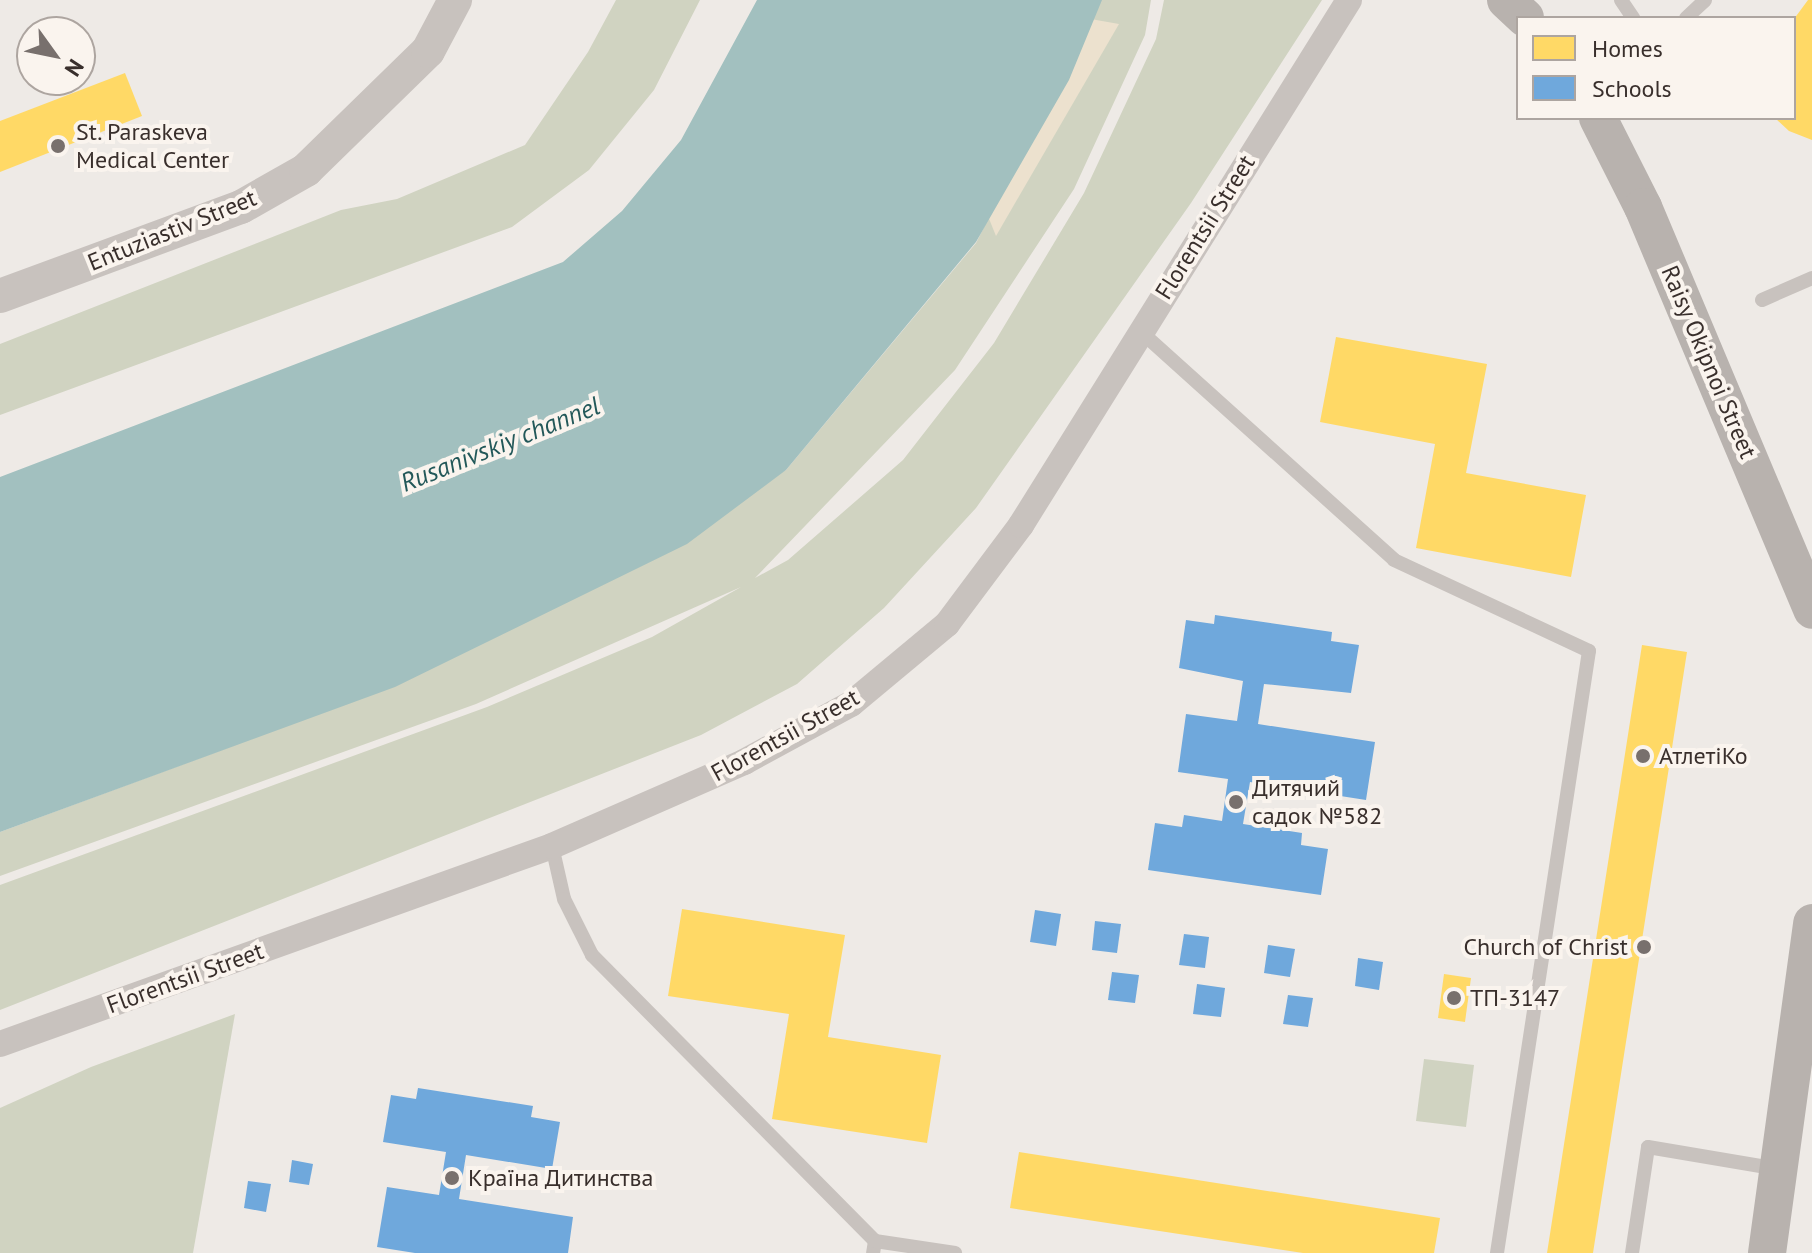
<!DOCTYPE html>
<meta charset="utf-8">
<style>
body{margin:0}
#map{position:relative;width:1812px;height:1253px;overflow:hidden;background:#eeeae6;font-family:"PT Sans",sans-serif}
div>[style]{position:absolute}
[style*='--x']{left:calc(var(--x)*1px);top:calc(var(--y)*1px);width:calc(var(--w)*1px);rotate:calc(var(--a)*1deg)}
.green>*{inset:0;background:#d0d3c1}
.sand>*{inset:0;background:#ece1ce}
.water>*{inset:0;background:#a2c0bf}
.homes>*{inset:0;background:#ffd966}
.schools>*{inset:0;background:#6fa8dc}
.service>*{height:14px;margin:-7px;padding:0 7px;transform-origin:7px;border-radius:7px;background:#c8c2be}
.minor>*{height:26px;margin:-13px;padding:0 13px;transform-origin:13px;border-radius:13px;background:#c8c2be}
.tertiary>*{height:34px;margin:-17px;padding:0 17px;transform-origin:17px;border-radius:17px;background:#c8c2be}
.secondary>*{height:38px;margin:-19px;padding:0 19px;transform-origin:19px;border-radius:19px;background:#b8b2ae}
.dots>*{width:22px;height:22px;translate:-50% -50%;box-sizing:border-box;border:4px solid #faf4ee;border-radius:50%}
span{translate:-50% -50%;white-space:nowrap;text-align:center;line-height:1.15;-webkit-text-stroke:8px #faf4ee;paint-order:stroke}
.poi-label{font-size:24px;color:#392f2c}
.left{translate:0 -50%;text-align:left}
.right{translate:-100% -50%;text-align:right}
.street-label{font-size:24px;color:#392f2c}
.water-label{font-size:26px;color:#235859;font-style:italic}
.legend{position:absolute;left:1516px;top:16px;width:280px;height:104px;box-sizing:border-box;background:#faf4ee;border:2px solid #ada5a0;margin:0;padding:10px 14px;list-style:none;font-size:24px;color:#392f2c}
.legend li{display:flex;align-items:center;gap:16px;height:40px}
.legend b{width:40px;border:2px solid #ada5a0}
.north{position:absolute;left:16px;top:16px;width:80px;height:80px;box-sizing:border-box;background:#faf4ee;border:2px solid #ada5a0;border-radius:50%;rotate:123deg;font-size:22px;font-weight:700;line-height:32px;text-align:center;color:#392f2c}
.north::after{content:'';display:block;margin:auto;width:28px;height:36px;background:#78706d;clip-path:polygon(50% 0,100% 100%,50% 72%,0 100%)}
</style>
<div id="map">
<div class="green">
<div style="clip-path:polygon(616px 0,700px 0,654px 90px,589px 170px,512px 227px,0 415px,0 344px,341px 210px,397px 199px,525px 145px,588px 52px)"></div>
<div style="clip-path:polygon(1099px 0,1151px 0,1145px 35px,1074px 189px,955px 370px,755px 578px,788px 560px,903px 460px,994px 343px,1084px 193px,1156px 39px,1164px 0,1322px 0,1191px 203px,976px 508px,884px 608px,797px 684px,701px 735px,0 1010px,0 885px,487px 707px,652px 637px,741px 587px,476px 704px,0 876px,0 832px,227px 748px,786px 470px,976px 243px)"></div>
<div style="clip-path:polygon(235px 1014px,193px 1253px,0 1253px,0 1108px,91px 1067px)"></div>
<div style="clip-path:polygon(1424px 1059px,1474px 1065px,1466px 1127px,1416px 1121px)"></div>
</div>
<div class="sand">
<div style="clip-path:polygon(1051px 12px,1119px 24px,996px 236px,967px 164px)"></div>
</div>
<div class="water">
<div style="clip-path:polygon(757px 0,1102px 0,1069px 80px,976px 242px,786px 470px,687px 544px,395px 687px,0 832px,0 477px,563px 262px,622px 211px,681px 140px)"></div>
</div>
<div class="homes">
<div style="clip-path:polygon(1808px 0,1812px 0,1812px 140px,1789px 131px,1775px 118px,1794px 118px,1794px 19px)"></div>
<div style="clip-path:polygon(125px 73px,142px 116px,0 172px,0 121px)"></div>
<div style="clip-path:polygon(1336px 337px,1487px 364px,1466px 473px,1586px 495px,1571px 577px,1416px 548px,1435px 444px,1320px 422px)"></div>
<div style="clip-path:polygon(1642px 645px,1687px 652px,1593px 1253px,1547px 1253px)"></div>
<div style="clip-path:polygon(682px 909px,845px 935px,828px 1037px,941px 1055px,927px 1143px,772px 1119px,789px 1014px,668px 996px)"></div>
<div style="clip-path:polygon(1444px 974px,1471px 978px,1465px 1022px,1438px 1018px)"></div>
<div style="clip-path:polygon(1019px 1152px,1440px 1218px,1434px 1253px,1303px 1253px,1010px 1208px)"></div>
</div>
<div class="schools">
<div style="clip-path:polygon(1215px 615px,1332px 632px,1331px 641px,1359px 645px,1351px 693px,1264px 684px,1258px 724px,1375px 742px,1366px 800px,1250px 782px,1243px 824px,1302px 833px,1301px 845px,1328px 849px,1321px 895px,1148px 870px,1155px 823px,1182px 827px,1184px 815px,1222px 821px,1228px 779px,1178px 772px,1186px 714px,1237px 721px,1243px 681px,1179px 668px,1186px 620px,1214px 624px)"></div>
<div style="clip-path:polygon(1035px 910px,1061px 914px,1056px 946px,1030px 942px)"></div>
<div style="clip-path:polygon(1095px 921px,1121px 924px,1117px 953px,1092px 950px)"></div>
<div style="clip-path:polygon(1184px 934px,1209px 937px,1205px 968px,1179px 965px)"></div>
<div style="clip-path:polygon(1268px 945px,1295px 949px,1290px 977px,1264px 973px)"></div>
<div style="clip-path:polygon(1358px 958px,1383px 962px,1379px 990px,1355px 986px)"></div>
<div style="clip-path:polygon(1112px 972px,1139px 975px,1135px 1003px,1108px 1000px)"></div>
<div style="clip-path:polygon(1197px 984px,1225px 988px,1221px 1017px,1193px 1014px)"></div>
<div style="clip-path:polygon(1288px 995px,1313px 998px,1308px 1027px,1283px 1024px)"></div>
<div style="clip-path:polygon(418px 1088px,533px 1106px,531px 1117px,560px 1122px,552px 1169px,466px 1155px,459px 1199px,573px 1217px,568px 1253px,415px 1253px,377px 1247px,387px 1187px,439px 1195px,446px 1152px,383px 1142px,391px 1095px,416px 1099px)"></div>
<div style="clip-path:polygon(292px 1160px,313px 1164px,309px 1185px,289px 1182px)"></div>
<div style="clip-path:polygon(248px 1181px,271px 1184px,266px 1212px,244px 1208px)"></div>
</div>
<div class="service">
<div style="--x:1621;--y:0;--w:22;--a:56"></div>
<div style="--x:1686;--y:18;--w:26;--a:-43"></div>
<div style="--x:1762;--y:300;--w:55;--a:-23.7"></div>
<div style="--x:1139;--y:330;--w:343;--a:42"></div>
<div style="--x:1394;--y:560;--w:215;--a:25"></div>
<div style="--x:1589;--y:651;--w:609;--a:98.69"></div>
<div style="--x:552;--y:846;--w:54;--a:77.2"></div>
<div style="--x:564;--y:899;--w:63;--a:63.4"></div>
<div style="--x:592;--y:955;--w:402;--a:45.3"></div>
<div style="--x:875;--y:1241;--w:12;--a:99"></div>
<div style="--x:875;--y:1241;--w:81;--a:8.5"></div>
<div style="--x:1632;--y:1253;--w:107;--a:-81.4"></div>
<div style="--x:1648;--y:1147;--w:132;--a:9.6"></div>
</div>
<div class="minor">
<div style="--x:0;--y:1044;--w:586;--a:-19.73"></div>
<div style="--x:552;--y:846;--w:210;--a:-23.6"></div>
<div style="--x:744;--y:762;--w:122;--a:-28.5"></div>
<div style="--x:851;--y:704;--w:125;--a:-39.8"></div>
<div style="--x:947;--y:624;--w:124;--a:-53.2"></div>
<div style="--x:1021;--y:525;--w:619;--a:-58"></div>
</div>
<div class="tertiary">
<div style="--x:0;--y:296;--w:257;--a:-20.3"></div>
<div style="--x:241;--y:207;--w:75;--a:-29.6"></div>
<div style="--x:306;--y:170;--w:170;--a:-44.3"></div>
<div style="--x:428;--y:51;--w:58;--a:-62.1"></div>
</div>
<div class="secondary">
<div style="--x:1506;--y:0;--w:26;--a:43"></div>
<div style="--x:1598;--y:118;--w:100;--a:63.2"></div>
<div style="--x:1643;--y:207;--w:437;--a:67.2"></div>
<div style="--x:1767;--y:1253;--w:333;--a:-82.2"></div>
</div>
<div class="dots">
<div style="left:58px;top:146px;background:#78706d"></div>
<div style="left:1643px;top:756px;background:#78706d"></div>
<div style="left:1236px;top:802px;background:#78706d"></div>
<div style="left:1644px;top:947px;background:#78706d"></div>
<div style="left:1454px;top:998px;background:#78706d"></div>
<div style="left:452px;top:1178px;background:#78706d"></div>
</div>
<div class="poi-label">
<span class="left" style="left:76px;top:146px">St. Paraskeva<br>Medical Center</span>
<span class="left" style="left:1659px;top:756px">АтлетіКо</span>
<span class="left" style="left:1252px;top:802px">Дитячий<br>садок №582</span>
<span class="right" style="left:1628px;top:947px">Church of Christ</span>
<span class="left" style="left:1470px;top:998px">ТП-3147</span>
<span class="left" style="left:468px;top:1178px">Країна Дитинства</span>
</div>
<div class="street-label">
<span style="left:1205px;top:227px;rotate:-58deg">Florentsii Street</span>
<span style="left:172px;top:230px;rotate:-22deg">Entuziastiv Street</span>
<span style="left:1709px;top:362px;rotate:67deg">Raisy Okipnoi Street</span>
<span style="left:785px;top:735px;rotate:-29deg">Florentsii Street</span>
<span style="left:185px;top:978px;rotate:-20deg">Florentsii Street</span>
</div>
<div class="water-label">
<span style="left:500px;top:444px;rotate:-22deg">Rusanivskiy channel</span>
</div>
<ul class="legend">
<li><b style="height:22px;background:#ffd966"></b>Homes</li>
<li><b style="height:22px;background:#6fa8dc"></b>Schools</li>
</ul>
<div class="north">N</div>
</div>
